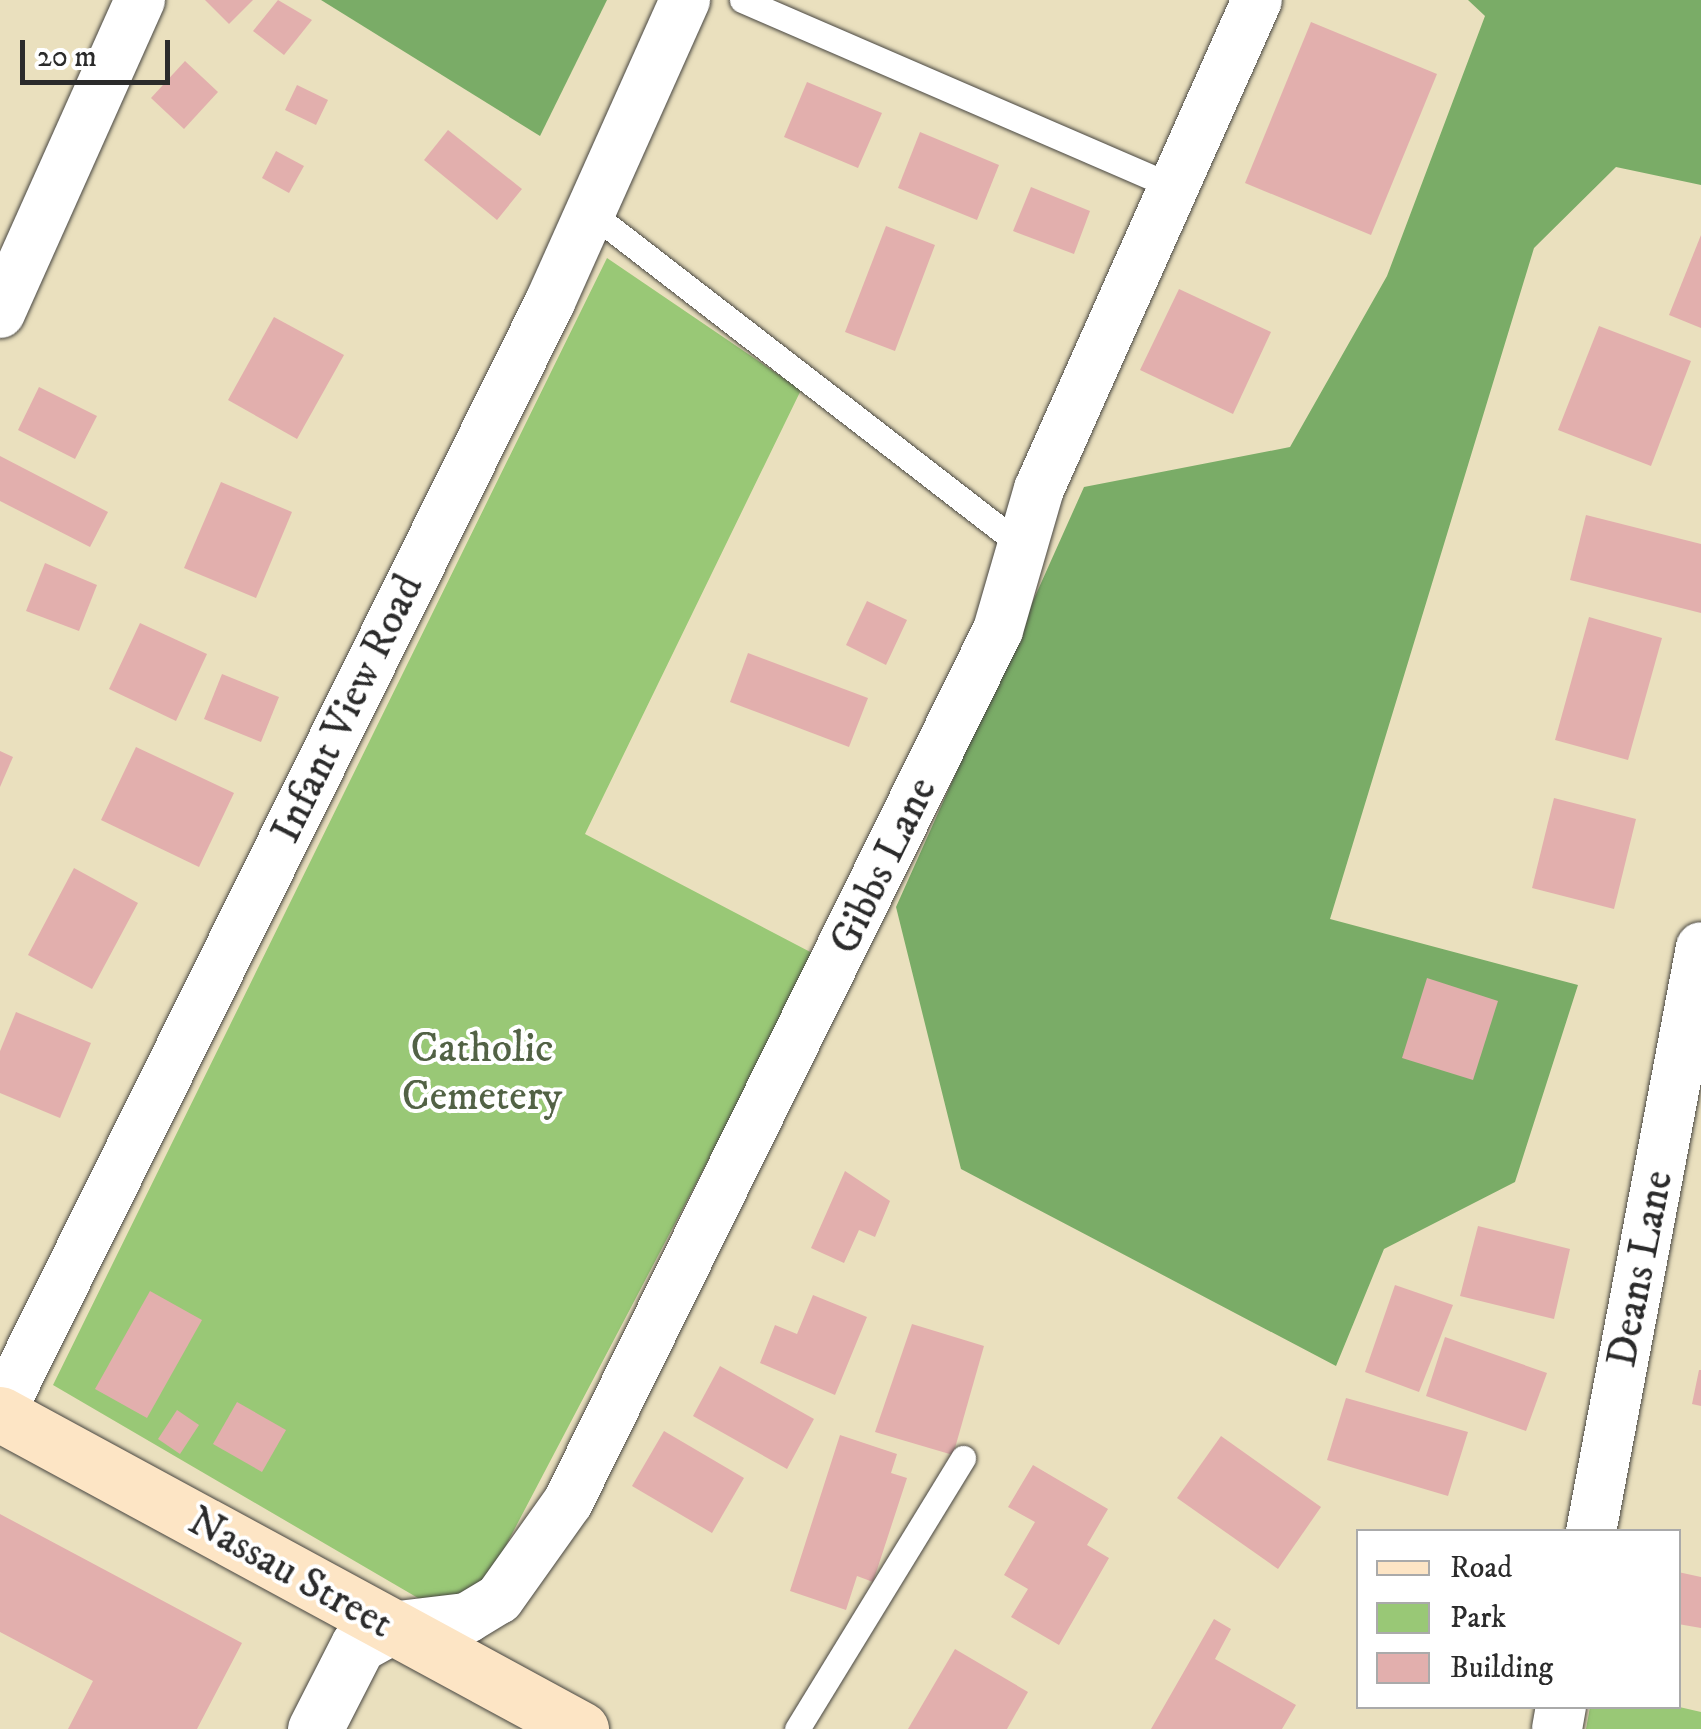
<!DOCTYPE html>
<style>
body{margin:0}
#map{position:relative;width:1701px;height:1729px;overflow:hidden;background:#eae0be;font-family:"IM FELL DW Pica",serif}
div>[style]{position:absolute}
[style*='--x']{left:calc(var(--x)*1px);top:calc(var(--y)*1px);width:calc(var(--w)*1px);rotate:calc(var(--a)*1deg)}
.green>*{inset:0;background:#99c876}
.forest>*{inset:0;background:#7aac67}
.building>*{inset:0;background:#e2afad}
.roads{filter:drop-shadow(0 0 2px #484641) drop-shadow(0 0 2px #484641)}
.service>*{height:25px;margin:-12.5px;padding:0 12.5px;transform-origin:12.5px;border-radius:12.5px;background:#fff}
.minor>*{height:50px;margin:-25px;padding:0 25px;transform-origin:25px;border-radius:25px;background:#fff}
.tertiary>*{height:55px;margin:-27.5px;padding:0 27.5px;transform-origin:27.5px;border-radius:27.5px;background:#fff}
.secondary>*{height:55px;margin:-27.5px;padding:0 27.5px;transform-origin:27.5px;border-radius:27.5px;background:#fde5c5}
span{translate:-50% -50%;white-space:nowrap;text-align:center;line-height:1.15;-webkit-text-stroke:8px #fff;paint-order:stroke}
.street-label{font-size:42px;color:#2b2b2b}
.park-label{font-size:42px;color:#526245}
.legend{position:absolute;left:1356px;top:1529px;width:325px;height:180px;box-sizing:border-box;background:#fff;border:2px solid #aaa;margin:0;padding:12px 18px;list-style:none;font-size:30px;color:#2b2b2b}
.legend li{display:flex;align-items:center;gap:20px;height:50px}
.legend b{width:50px;border:2px solid #aaa}
.scale{position:absolute;left:20px;top:40px;width:150px;height:45px;box-sizing:border-box;border:5px solid #2b2b2b;border-top:0;padding-left:12px;font-size:30px;line-height:35px;white-space:nowrap;color:#2b2b2b;-webkit-text-stroke:8px #fff;paint-order:stroke}
</style>
<div id="map">
<div class="green">
<div style="clip-path:polygon(607px 258px,801px 390px,585px 834px,816px 955px,482px 1591px,430px 1605px,53px 1385px)"></div>
<div style="clip-path:polygon(1675px 1706px,1701px 1712px,1701px 1729px,1586px 1729px,1590px 1707px)"></div>
</div>
<div class="forest">
<div style="clip-path:polygon(321px 0,607px 0,540px 136px)"></div>
<div style="clip-path:polygon(1468px 0,1701px 0,1701px 185px,1616px 167px,1534px 248px,1330px 919px,1578px 985px,1515px 1182px,1384px 1249px,1336px 1366px,961px 1169px,896px 907px,1084px 487px,1290px 447px,1387px 276px,1485px 16px)"></div>
</div>
<div class="building">
<div style="clip-path:polygon(205px 0,253px 0,229px 24px)"></div>
<div style="clip-path:polygon(278px 0,312px 20px,284px 55px,253px 31px)"></div>
<div style="clip-path:polygon(1311px 22px,1437px 74px,1371px 235px,1245px 183px)"></div>
<div style="clip-path:polygon(185px 61px,218px 92px,184px 129px,151px 98px)"></div>
<div style="clip-path:polygon(807px 82px,882px 113px,858px 168px,784px 137px)"></div>
<div style="clip-path:polygon(297px 85px,328px 100px,316px 125px,285px 110px)"></div>
<div style="clip-path:polygon(448px 130px,522px 189px,497px 220px,424px 160px)"></div>
<div style="clip-path:polygon(920px 132px,999px 165px,977px 220px,898px 188px)"></div>
<div style="clip-path:polygon(276px 151px,304px 166px,289px 193px,262px 178px)"></div>
<div style="clip-path:polygon(1031px 187px,1090px 211px,1074px 254px,1013px 231px)"></div>
<div style="clip-path:polygon(886px 226px,935px 245px,895px 351px,845px 332px)"></div>
<div style="clip-path:polygon(1701px 235px,1701px 328px,1669px 315px)"></div>
<div style="clip-path:polygon(1179px 289px,1271px 332px,1233px 414px,1140px 370px)"></div>
<div style="clip-path:polygon(274px 317px,344px 355px,297px 439px,228px 400px)"></div>
<div style="clip-path:polygon(1599px 326px,1691px 361px,1651px 466px,1558px 430px)"></div>
<div style="clip-path:polygon(39px 387px,97px 416px,75px 459px,18px 430px)"></div>
<div style="clip-path:polygon(0 456px,108px 512px,90px 547px,0 501px)"></div>
<div style="clip-path:polygon(221px 482px,292px 512px,256px 598px,184px 568px)"></div>
<div style="clip-path:polygon(1586px 515px,1701px 544px,1701px 613px,1570px 580px)"></div>
<div style="clip-path:polygon(45px 563px,97px 585px,79px 631px,26px 611px)"></div>
<div style="clip-path:polygon(867px 601px,907px 620px,886px 665px,846px 645px)"></div>
<div style="clip-path:polygon(1589px 617px,1662px 638px,1628px 760px,1555px 740px)"></div>
<div style="clip-path:polygon(140px 623px,207px 654px,176px 721px,109px 689px)"></div>
<div style="clip-path:polygon(748px 653px,868px 698px,849px 747px,730px 702px)"></div>
<div style="clip-path:polygon(222px 674px,279px 697px,261px 742px,204px 719px)"></div>
<div style="clip-path:polygon(136px 747px,234px 793px,199px 867px,101px 820px)"></div>
<div style="clip-path:polygon(0 751px,13px 757px,0 787px)"></div>
<div style="clip-path:polygon(1554px 798px,1636px 819px,1614px 909px,1532px 888px)"></div>
<div style="clip-path:polygon(74px 868px,138px 903px,92px 989px,28px 955px)"></div>
<div style="clip-path:polygon(1427px 978px,1498px 1001px,1473px 1080px,1402px 1058px)"></div>
<div style="clip-path:polygon(16px 1012px,91px 1043px,60px 1118px,0 1093px,0 1051px)"></div>
<div style="clip-path:polygon(845px 1171px,890px 1201px,875px 1237px,859px 1230px,844px 1263px,811px 1248px)"></div>
<div style="clip-path:polygon(1478px 1226px,1570px 1249px,1554px 1319px,1460px 1296px)"></div>
<div style="clip-path:polygon(1395px 1285px,1453px 1305px,1419px 1392px,1365px 1372px)"></div>
<div style="clip-path:polygon(150px 1291px,202px 1320px,147px 1418px,95px 1389px)"></div>
<div style="clip-path:polygon(813px 1295px,867px 1317px,835px 1395px,760px 1363px,775px 1325px,797px 1334px)"></div>
<div style="clip-path:polygon(912px 1324px,984px 1346px,953px 1455px,875px 1432px)"></div>
<div style="clip-path:polygon(1445px 1337px,1547px 1373px,1526px 1431px,1426px 1396px)"></div>
<div style="clip-path:polygon(720px 1366px,814px 1419px,787px 1469px,693px 1416px)"></div>
<div style="clip-path:polygon(1699px 1370px,1701px 1370px,1701px 1406px,1692px 1404px)"></div>
<div style="clip-path:polygon(1346px 1398px,1468px 1432px,1448px 1496px,1327px 1460px)"></div>
<div style="clip-path:polygon(237px 1402px,286px 1430px,262px 1472px,213px 1444px)"></div>
<div style="clip-path:polygon(177px 1410px,199px 1425px,180px 1454px,158px 1439px)"></div>
<div style="clip-path:polygon(664px 1431px,744px 1478px,712px 1533px,632px 1486px)"></div>
<div style="clip-path:polygon(840px 1435px,897px 1454px,891px 1473px,907px 1478px,873px 1582px,857px 1576px,846px 1610px,790px 1591px)"></div>
<div style="clip-path:polygon(1221px 1436px,1321px 1507px,1278px 1569px,1177px 1498px)"></div>
<div style="clip-path:polygon(1033px 1465px,1108px 1509px,1087px 1545px,1109px 1558px,1059px 1645px,1011px 1617px,1028px 1589px,1004px 1575px,1035px 1522px,1008px 1507px)"></div>
<div style="clip-path:polygon(0 1514px,242px 1643px,197px 1729px,68px 1729px,93px 1681px,0 1632px)"></div>
<div style="clip-path:polygon(1678px 1572px,1701px 1577px,1701px 1628px,1678px 1624px)"></div>
<div style="clip-path:polygon(1214px 1619px,1231px 1629px,1215px 1659px,1296px 1705px,1282px 1729px,1151px 1729px)"></div>
<div style="clip-path:polygon(955px 1649px,1028px 1692px,1007px 1729px,908px 1729px)"></div>
</div>
<div class="roads">
<div class="service">
<div style="--x:742;--y:0;--w:472;--a:23.4"></div>
<div style="--x:590;--y:212;--w:546;--a:37.71"></div>
<div style="--x:797;--y:1729;--w:318;--a:-58.5"></div>
</div>
<div class="minor">
<div style="--x:0;--y:313;--w:343;--a:-65.9"></div>
<div style="--x:0;--y:1413;--w:1240;--a:-63.66"></div>
<div style="--x:550;--y:302;--w:331;--a:-65.9"></div>
<div style="--x:1591;--y:1532;--w:595;--a:-79.35"></div>
<div style="--x:390;--y:1627;--w:78;--a:-6.7"></div>
<div style="--x:467;--y:1618;--w:37;--a:-31"></div>
<div style="--x:499;--y:1599;--w:119;--a:-54.6"></div>
<div style="--x:568;--y:1502;--w:972;--a:-63.75"></div>
<div style="--x:998;--y:630;--w:147;--a:-73.8"></div>
<div style="--x:1039;--y:489;--w:535;--a:-65.97"></div>
<div style="--x:1557;--y:1729;--w:23;--a:-80"></div>
</div>
<div class="tertiary">
<div style="--x:315;--y:1729;--w:94;--a:-62.9"></div>
<div style="--x:358;--y:1645;--w:37;--a:-29"></div>
</div>
<div class="secondary">
<div style="--x:0;--y:1414;--w:661;--a:28.47"></div>
</div>
</div>
<div class="street-label">
<span style="left:348px;top:709px;rotate:-64deg">Infant View Road</span>
<span style="left:884px;top:866px;rotate:-64deg">Gibbs Lane</span>
<span style="left:1641px;top:1269px;rotate:-79deg">Deans Lane</span>
<span style="left:290px;top:1573px;rotate:29deg">Nassau Street</span>
</div>
<div class="park-label">
<span style="left:482px;top:1073px">Catholic<br>Cemetery</span>
</div>
<ul class="legend">
<li><b style="height:12px;background:#fde5c5"></b>Road</li>
<li><b style="height:28px;background:#99c876"></b>Park</li>
<li><b style="height:28px;background:#e2afad"></b>Building</li>
</ul>
<div class="scale">20 m</div>
</div>
